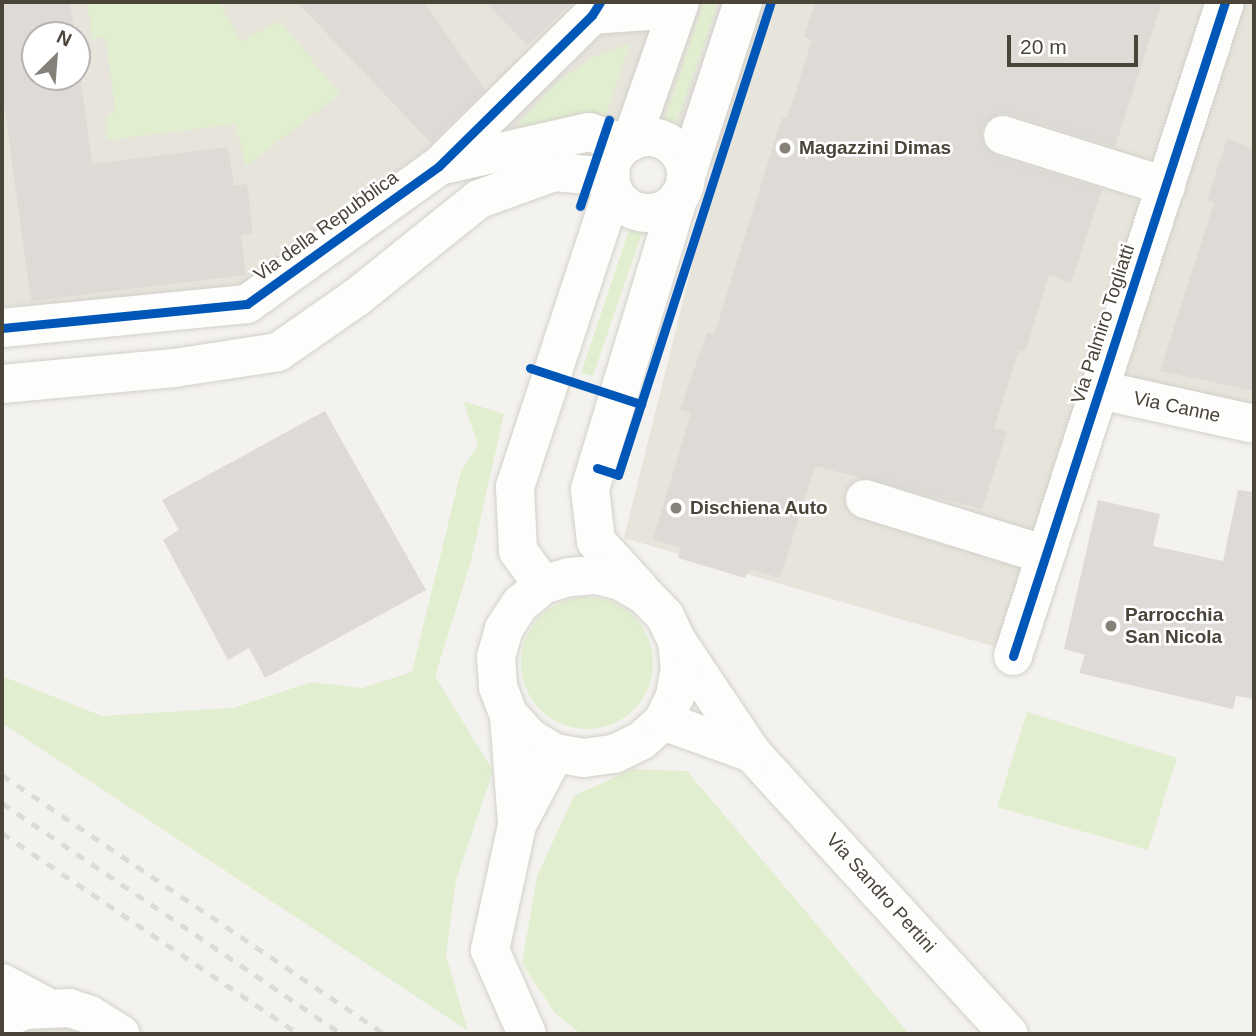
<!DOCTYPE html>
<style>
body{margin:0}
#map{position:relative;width:1256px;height:1036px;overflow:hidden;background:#f4f2ee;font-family:Arial,sans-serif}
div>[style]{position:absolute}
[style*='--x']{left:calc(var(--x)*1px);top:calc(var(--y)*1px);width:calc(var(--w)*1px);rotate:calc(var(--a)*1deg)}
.residential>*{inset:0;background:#e7e4dc}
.green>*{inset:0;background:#e1eecf}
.round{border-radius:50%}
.building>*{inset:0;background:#dedbd6}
.roads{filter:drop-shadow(0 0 2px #d2d0cb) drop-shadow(0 0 2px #d2d0cb)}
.minor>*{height:38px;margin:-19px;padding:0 19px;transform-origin:19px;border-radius:19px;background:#fdfdfc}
.minor>.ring{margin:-19px;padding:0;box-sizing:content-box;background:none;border:38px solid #fdfdfc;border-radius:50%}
.rail>*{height:5px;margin-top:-2.5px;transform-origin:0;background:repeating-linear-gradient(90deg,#dbdbda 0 9px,transparent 0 18px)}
.cycleway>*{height:9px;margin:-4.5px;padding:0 4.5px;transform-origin:4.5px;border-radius:4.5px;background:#0057b8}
.dots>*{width:19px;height:19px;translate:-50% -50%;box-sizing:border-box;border:4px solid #fff;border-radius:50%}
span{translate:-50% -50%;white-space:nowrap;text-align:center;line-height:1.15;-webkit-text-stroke:5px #fff;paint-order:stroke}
.poi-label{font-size:19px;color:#4b4439;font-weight:700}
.left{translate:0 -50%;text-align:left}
.street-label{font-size:19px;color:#4b4439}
.frame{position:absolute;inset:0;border:4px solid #4b4439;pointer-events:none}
.north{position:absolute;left:21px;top:21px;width:70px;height:70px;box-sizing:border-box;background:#fff;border:2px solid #b7b4b0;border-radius:50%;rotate:25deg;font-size:19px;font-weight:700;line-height:28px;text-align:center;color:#4b4439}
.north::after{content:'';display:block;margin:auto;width:24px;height:32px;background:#868178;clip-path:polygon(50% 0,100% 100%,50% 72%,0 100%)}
.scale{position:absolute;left:1007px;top:35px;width:131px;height:32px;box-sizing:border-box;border:4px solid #4b4439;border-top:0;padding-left:9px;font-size:21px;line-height:24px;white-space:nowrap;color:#4b4439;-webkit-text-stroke:5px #fff;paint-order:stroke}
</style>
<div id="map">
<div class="residential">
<div style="clip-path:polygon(evenodd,2px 2px,1254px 2px,1254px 405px,1095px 369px,999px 648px,624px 538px,716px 168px,588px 123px,423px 152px,247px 289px,2px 307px,2px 2px,35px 35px,77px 35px,77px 77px,35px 77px,35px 35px)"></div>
<div style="clip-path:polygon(2px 1004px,88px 1034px,2px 1034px)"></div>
</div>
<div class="green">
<div style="clip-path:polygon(87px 2px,219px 2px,241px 41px,280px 21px,340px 94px,246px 166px,235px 124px,107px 140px,107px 118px,115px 110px,106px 37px,92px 40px)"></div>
<div style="clip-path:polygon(704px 2px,718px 2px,674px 130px,662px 126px)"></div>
<div style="clip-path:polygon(630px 43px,606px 115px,570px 117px,508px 136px,555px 84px,590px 59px)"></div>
<div style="clip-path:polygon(630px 227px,643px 230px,593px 376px,581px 373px)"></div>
<div style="clip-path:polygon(463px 401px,504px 414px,471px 561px,435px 676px,493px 771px,456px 880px,446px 955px,468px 1031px,2px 723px,2px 676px,102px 716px,233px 708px,311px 682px,362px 688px,412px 672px,461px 471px,478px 445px)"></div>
<div class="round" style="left:521px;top:597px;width:132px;height:132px"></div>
<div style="clip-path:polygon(1027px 712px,1177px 758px,1148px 850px,997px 807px)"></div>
<div style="clip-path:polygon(632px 769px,687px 771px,909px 1034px,581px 1034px,555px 1013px,522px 963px,537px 876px,574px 796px)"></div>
</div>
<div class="building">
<div style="clip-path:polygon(2px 2px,70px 2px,75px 35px,35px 35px,35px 77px,77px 77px,77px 51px,92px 164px,228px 147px,234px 186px,247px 184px,253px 233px,241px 235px,246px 275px,31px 301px,2px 89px)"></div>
<div style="clip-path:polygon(297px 2px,424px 2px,485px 90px,431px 143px)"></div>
<div style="clip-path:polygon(485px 2px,572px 2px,527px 45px)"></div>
<div style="clip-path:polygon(815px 2px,1162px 2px,1115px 147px,1009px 114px,998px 114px,982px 128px,982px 140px,996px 156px,1102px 189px,1071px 283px,1049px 275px,1025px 352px,1019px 350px,994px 428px,1007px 432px,982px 509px,815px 466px,780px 578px,749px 569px,745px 578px,678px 558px,681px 548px,653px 539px,691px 413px,680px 410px,707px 332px,714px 335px,782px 117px,787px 119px,812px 40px,804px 37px)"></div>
<div style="clip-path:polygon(1227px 139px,1254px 149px,1254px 391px,1160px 371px,1214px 203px,1207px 200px)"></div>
<div style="clip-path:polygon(325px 411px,426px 590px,265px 678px,249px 648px,228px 660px,163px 540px,179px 530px,162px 500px)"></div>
<div style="clip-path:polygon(1238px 490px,1254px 492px,1254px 699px,1236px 696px,1233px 709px,1079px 673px,1085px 655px,1064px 649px,1098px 500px,1160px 514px,1153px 546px,1223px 561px)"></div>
</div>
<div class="roads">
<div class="minor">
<div style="--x:592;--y:15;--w:85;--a:-4"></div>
<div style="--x:1003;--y:135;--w:171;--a:17.4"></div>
<div class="ring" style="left:610px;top:137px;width:38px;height:38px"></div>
<div style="--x:631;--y:142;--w:148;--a:-70.7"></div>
<div style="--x:439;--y:166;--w:154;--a:-12.8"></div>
<div style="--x:589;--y:132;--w:39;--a:18"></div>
<div style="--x:686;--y:176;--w:183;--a:-71.9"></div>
<div style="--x:2;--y:328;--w:246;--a:-5.6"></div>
<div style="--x:247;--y:304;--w:236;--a:-35.7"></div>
<div style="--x:439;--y:166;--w:215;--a:-44.6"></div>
<div style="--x:592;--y:15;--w:15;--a:-58"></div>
<div style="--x:2;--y:384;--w:173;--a:-5.3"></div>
<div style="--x:174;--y:368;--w:105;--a:-8.7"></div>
<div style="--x:278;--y:352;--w:96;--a:-34.8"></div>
<div style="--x:357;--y:297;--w:156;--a:-38.8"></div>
<div style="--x:479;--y:199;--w:80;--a:-19.8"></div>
<div style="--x:554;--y:172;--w:57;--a:5"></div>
<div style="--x:1100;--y:390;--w:158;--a:12.4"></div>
<div style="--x:865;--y:499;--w:189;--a:17.2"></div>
<div style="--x:543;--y:585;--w:42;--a:-126.3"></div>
<div style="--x:518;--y:551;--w:64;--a:-92.7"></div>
<div style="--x:515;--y:487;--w:314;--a:-71.8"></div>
<div style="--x:639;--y:588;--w:64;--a:-132.5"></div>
<div style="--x:596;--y:541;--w:52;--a:-96.6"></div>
<div style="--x:590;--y:489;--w:306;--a:-73.1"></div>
<div style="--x:677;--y:641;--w:135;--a:56.2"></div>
<div style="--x:752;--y:753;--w:381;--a:47.6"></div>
<div style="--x:1013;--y:656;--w:688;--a:-72.04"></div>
<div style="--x:509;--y:715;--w:30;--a:48"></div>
<div style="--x:529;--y:737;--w:31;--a:32"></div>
<div style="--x:555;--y:753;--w:29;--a:10"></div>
<div style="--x:584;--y:758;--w:30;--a:-8"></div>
<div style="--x:614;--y:754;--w:30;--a:-26"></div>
<div style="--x:641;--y:741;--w:30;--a:-42"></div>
<div style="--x:663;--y:721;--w:28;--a:-64"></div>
<div style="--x:675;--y:696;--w:27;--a:-80"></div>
<div style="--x:680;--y:669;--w:28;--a:-96"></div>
<div style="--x:677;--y:641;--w:28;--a:-116"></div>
<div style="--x:665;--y:616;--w:28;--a:-134"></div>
<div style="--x:646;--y:596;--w:27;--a:-149"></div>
<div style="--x:623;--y:582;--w:27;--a:-165"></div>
<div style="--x:597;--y:575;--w:28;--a:176"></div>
<div style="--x:569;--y:577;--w:27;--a:163"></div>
<div style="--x:543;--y:585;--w:30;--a:140"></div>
<div style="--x:520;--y:604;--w:30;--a:123"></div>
<div style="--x:504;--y:629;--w:29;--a:106"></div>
<div style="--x:496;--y:657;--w:30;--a:86"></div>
<div style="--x:498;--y:687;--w:30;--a:69"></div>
<div style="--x:509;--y:715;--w:110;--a:85.8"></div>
<div style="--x:663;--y:721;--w:95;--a:19.8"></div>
<div style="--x:2;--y:983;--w:51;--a:28.1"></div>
<div style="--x:2;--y:1020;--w:26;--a:-23"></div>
<div style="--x:26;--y:1010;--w:43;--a:-2.7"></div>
<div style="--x:69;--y:1008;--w:22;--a:18"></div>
<div style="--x:90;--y:1015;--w:36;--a:32"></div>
<div style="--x:527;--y:1034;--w:92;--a:-113.8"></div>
<div style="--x:490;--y:950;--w:128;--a:-77.8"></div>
<div style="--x:517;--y:825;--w:81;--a:-62.2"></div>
</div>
</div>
<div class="rail">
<div style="--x:2;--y:775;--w:462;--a:34.1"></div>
<div style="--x:2;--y:803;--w:411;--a:34.2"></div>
<div style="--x:2;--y:833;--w:359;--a:34.1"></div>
</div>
<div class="cycleway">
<div style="--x:580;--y:206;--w:91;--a:-71.4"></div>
<div style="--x:2;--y:328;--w:246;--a:-5.6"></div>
<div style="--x:247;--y:304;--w:236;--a:-35.7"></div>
<div style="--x:439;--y:166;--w:215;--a:-44.6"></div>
<div style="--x:592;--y:15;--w:15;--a:-58"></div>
<div style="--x:530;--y:368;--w:117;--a:18"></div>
<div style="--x:597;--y:468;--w:22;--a:18"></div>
<div style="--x:618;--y:475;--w:497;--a:-72.1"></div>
<div style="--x:1013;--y:656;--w:688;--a:-72.04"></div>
</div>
<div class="dots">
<div style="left:785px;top:148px;background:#868178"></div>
<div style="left:676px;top:508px;background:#868178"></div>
<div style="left:1111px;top:626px;background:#868178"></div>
</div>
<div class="poi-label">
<span class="left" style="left:799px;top:148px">Magazzini Dimas</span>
<span class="left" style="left:690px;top:508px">Dischiena Auto</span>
<span class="left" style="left:1125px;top:626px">Parrocchia<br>San Nicola</span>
</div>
<div class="street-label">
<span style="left:326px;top:226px;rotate:-36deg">Via della Repubblica</span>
<span style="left:1103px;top:324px;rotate:-72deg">Via Palmiro Togliatti</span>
<span style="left:1177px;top:407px;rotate:12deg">Via Canne</span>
<span style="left:881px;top:893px;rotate:48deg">Via Sandro Pertini</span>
</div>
<div class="frame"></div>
<div class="north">N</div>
<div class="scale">20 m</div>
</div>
